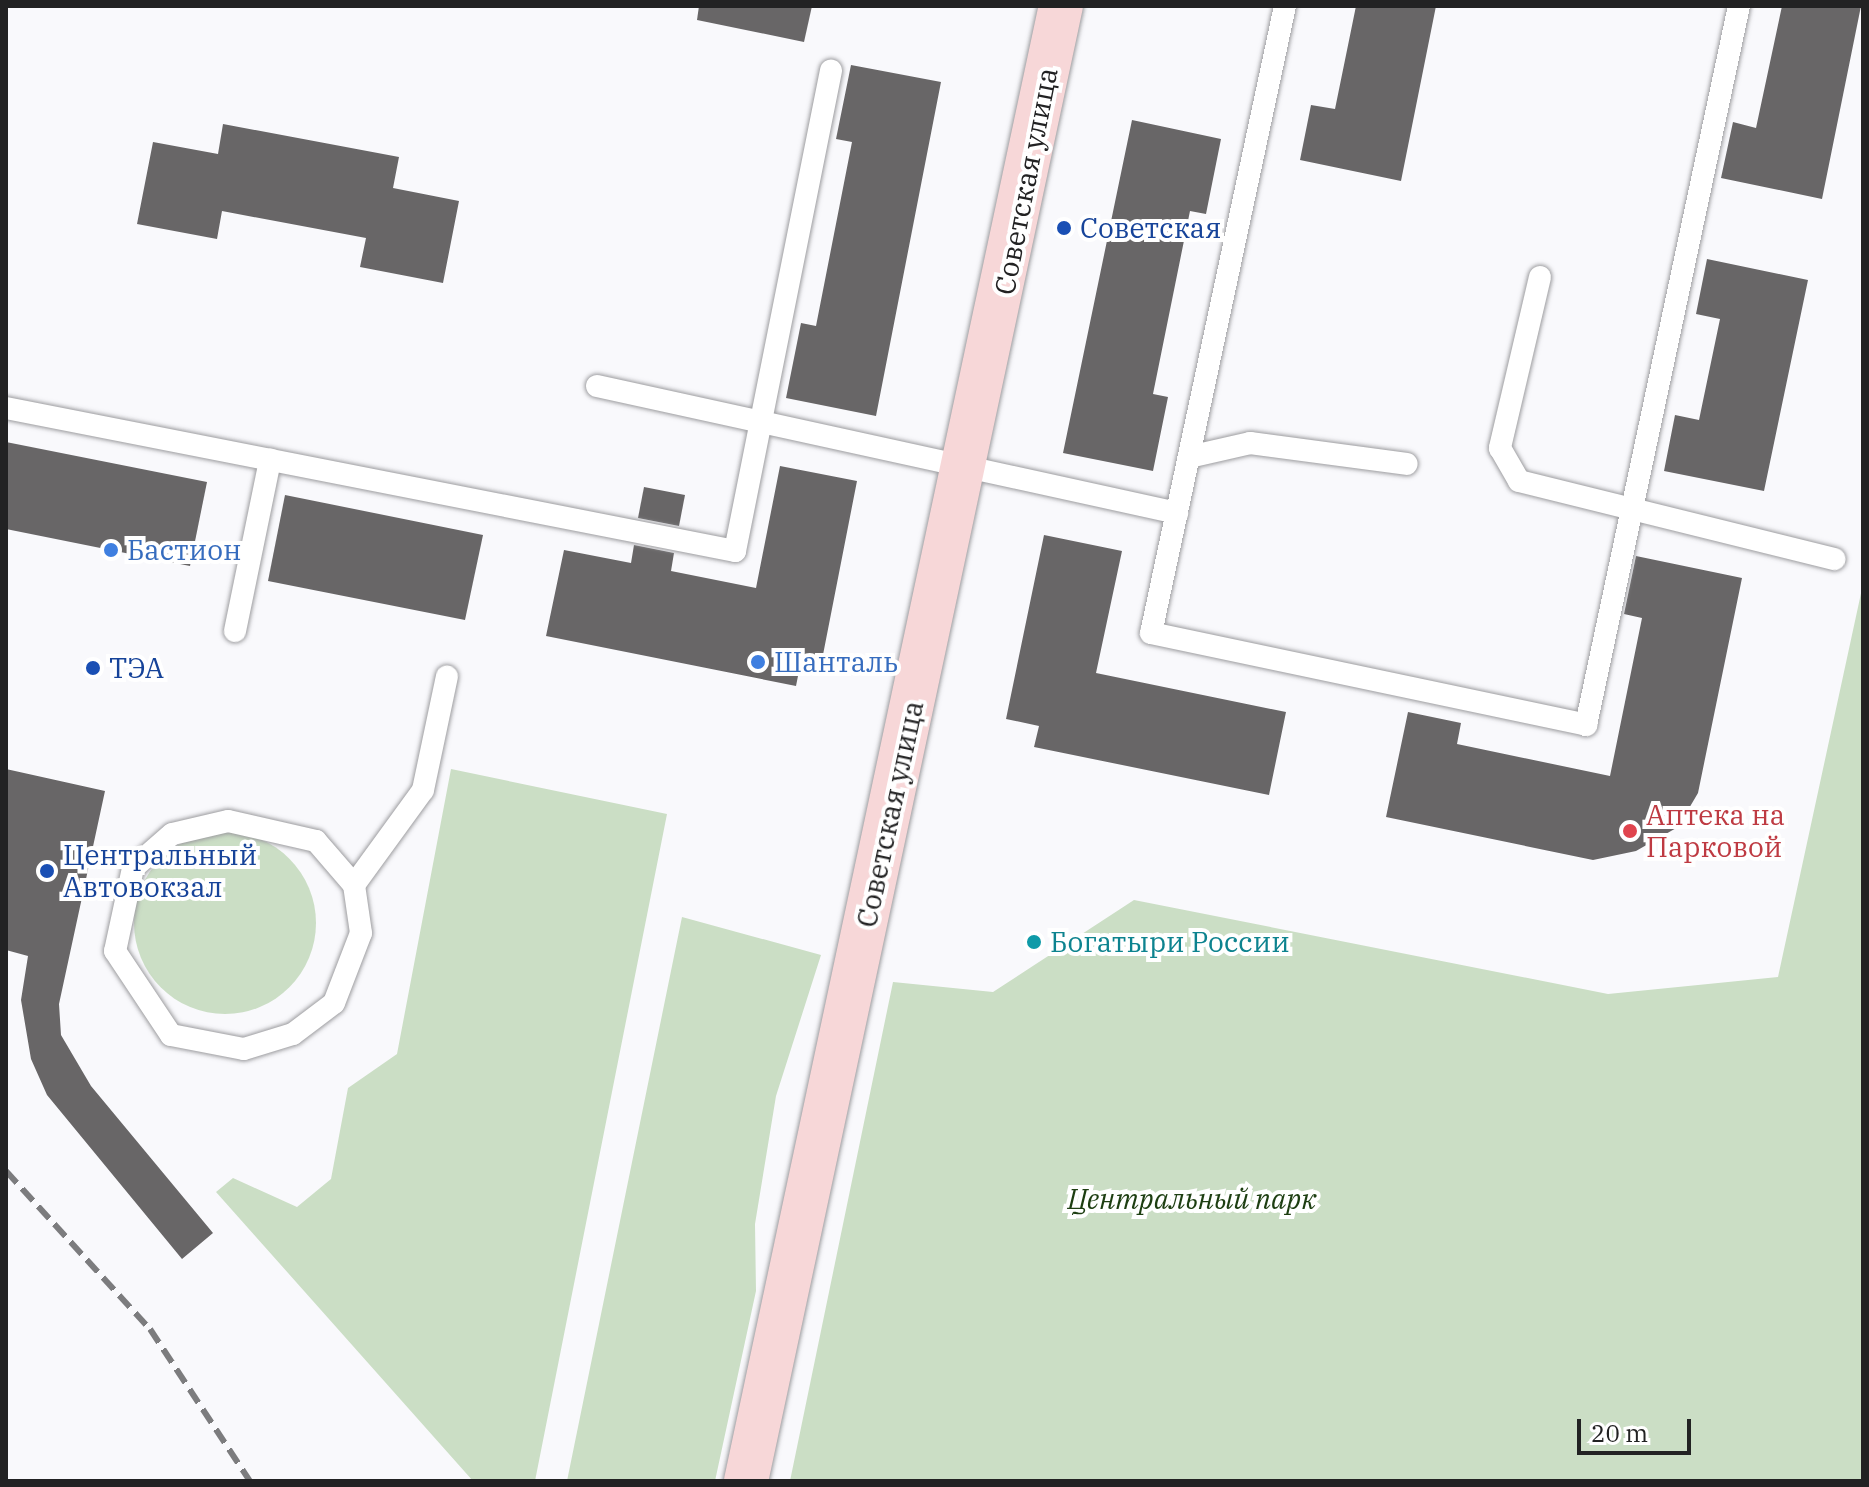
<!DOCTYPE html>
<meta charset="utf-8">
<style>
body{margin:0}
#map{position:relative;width:1869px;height:1487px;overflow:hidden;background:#f9f9fc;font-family:"IBM Plex Serif",serif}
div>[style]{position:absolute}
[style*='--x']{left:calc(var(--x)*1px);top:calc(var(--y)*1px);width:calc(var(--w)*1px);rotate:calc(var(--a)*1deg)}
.green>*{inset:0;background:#cbdec5}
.round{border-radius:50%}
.building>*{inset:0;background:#686667}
.roads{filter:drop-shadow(0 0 2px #9d9da0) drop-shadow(0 0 2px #9d9da0)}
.lane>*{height:22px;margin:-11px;padding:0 11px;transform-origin:11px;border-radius:11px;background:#fff}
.secondary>*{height:44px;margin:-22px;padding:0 22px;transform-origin:22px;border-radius:22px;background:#f7d7d8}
.rail>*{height:6px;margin-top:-3px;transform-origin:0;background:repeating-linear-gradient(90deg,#7c7c7e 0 16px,transparent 0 24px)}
.dots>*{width:22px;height:22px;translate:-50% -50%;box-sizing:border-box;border:4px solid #fff;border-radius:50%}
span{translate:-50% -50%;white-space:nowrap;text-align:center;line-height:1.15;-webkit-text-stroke:8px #fff;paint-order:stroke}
.street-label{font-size:28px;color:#222223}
.transit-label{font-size:28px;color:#164399}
.left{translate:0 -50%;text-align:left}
.shop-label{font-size:28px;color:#366cbe}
.health-label{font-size:28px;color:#be3a42}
.culture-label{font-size:28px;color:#0d838f}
.park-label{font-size:28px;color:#1d3e11;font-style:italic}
.frame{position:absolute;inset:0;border:8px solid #222223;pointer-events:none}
.scale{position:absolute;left:1577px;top:1419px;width:114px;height:36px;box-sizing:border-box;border:4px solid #222223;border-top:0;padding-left:10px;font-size:24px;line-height:28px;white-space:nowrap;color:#222223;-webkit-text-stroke:6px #fff;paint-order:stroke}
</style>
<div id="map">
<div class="green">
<div style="clip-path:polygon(1863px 584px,1863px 1481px,790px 1481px,893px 982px,993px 992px,1134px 900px,1608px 994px,1778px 977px)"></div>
<div style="clip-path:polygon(451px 769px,667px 814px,535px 1481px,473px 1481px,216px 1192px,233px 1178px,297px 1207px,331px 1179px,348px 1088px,397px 1054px)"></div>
<div class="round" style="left:134px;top:832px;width:182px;height:182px"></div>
<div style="clip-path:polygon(682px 917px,821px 955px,776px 1096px,755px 1224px,756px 1291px,715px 1481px,567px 1481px)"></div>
</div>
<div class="building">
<div style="clip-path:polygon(699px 6px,812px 6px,804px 42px,697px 20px)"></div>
<div style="clip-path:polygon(1356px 6px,1436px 6px,1401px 181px,1300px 160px,1311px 105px,1335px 109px)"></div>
<div style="clip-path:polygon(1782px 6px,1861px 6px,1822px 199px,1721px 178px,1733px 122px,1756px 128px)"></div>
<div style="clip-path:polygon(851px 65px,941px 82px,876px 416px,786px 398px,801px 323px,816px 326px,852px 142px,836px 139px)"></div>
<div style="clip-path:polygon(1132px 120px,1221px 139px,1206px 214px,1190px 211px,1153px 394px,1168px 397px,1153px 471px,1063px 453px)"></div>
<div style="clip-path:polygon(223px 124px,399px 157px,393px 188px,459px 201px,443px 283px,360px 267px,366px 238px,222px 211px,217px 239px,137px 224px,153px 142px,218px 154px)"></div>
<div style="clip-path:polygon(1707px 259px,1808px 280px,1764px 491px,1664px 471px,1675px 415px,1699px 420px,1720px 319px,1696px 314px)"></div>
<div style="clip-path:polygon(6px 442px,207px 482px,190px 566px,6px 529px)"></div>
<div style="clip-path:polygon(780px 466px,857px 481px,821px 665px,801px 661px,796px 686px,546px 636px,564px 550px,631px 563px,634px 545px,674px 553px,671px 571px,756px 588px)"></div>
<div style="clip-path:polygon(644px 487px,685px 495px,679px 526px,638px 518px)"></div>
<div style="clip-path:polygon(285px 495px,483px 535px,465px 620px,268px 581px)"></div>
<div style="clip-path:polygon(1044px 535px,1122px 551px,1096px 673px,1286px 712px,1269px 795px,1034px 747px,1039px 726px,1006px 719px)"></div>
<div style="clip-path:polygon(1636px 556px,1742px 578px,1698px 793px,1678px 827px,1636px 851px,1593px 860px,1386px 817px,1408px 712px,1461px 723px,1457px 744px,1610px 776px,1642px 618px,1624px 614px)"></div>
<div style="clip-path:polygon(6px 769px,105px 791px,59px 1004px,61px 1035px,91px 1086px,213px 1233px,182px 1259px,47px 1095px,31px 1059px,21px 1000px,28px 956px,6px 950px)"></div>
</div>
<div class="roads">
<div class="lane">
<div style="--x:1285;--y:6;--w:641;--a:102.06"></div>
<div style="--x:1151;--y:633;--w:445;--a:11.9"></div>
<div style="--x:1586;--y:725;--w:735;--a:-77.99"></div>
<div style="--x:1540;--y:277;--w:176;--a:103.2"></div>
<div style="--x:1500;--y:448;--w:38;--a:60"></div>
<div style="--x:1519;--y:481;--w:325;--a:13.9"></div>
<div style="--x:597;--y:386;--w:594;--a:12.35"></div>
<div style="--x:6;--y:408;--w:743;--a:11.1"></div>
<div style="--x:735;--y:551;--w:490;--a:-78.7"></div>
<div style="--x:1189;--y:457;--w:63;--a:-12.9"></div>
<div style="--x:1250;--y:443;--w:158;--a:7.6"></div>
<div style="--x:235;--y:631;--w:175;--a:-78.4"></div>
<div style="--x:354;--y:885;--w:58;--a:-130.8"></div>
<div style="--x:316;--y:841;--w:90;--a:-167.2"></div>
<div style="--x:228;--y:821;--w:57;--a:166.9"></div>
<div style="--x:172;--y:834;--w:52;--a:138.9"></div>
<div style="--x:133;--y:868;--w:85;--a:102.2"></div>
<div style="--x:115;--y:951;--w:101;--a:56.3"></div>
<div style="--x:171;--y:1035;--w:74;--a:10.9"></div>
<div style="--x:244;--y:1049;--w:51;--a:-17"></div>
<div style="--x:293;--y:1034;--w:51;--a:-37.1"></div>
<div style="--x:334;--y:1003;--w:75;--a:-68.9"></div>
<div style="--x:361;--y:933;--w:49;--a:-98.3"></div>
<div style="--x:354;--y:885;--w:117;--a:-54"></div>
<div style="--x:423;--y:790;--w:116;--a:-78.1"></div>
</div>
<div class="secondary">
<div style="--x:746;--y:1481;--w:1508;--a:-77.95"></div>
</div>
</div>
<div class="rail">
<div style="--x:6;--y:1171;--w:214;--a:47.7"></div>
<div style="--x:150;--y:1329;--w:182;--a:56.7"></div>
</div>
<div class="dots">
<div style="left:1064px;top:228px;background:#1a4fb4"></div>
<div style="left:111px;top:550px;background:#3f7fe0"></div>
<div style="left:758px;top:662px;background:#3f7fe0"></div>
<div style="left:93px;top:668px;background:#1a4fb4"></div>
<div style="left:1630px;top:831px;background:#e0444e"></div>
<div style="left:47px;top:871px;background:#1a4fb4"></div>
<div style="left:1034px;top:942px;background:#0f9aa8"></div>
</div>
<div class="street-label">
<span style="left:1026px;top:181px;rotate:-79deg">Советская улица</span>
<span style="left:890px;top:814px;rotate:-78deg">Советская улица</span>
</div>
<div class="transit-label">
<span class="left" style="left:1080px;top:228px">Советская</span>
<span class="left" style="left:109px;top:668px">ТЭА</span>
<span class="left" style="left:63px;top:871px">Центральный<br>Автовокзал</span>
</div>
<div class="shop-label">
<span class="left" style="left:127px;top:550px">Бастион</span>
<span class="left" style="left:774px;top:662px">Шанталь</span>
</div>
<div class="health-label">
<span class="left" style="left:1646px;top:831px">Аптека на<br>Парковой</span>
</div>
<div class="culture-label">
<span class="left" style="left:1050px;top:942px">Богатыри России</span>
</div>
<div class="park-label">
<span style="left:1192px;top:1199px">Центральный парк</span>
</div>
<div class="frame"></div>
<div class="scale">20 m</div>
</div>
